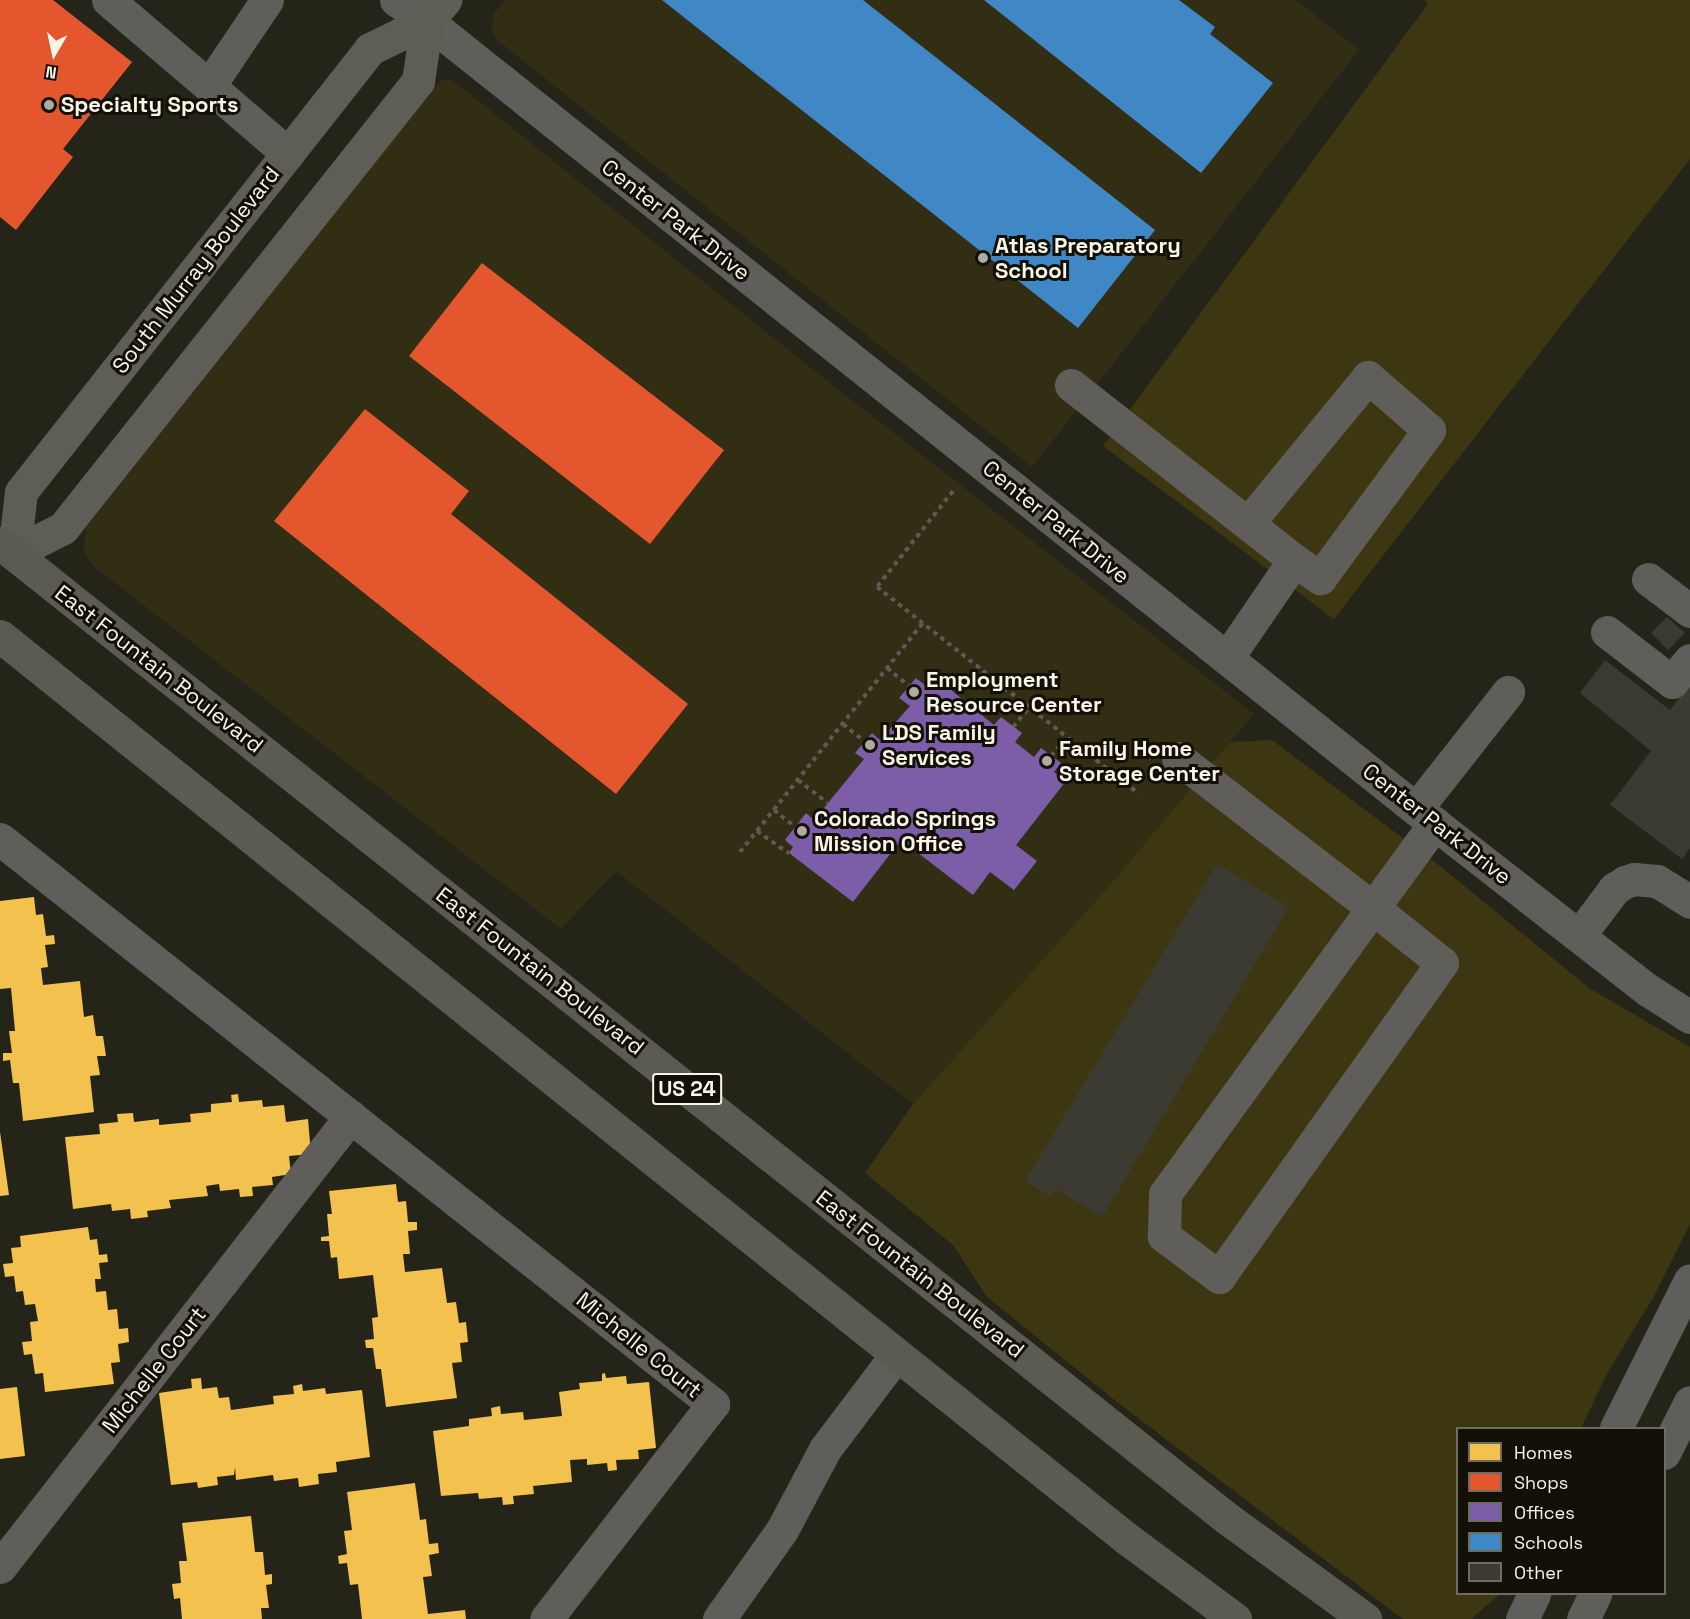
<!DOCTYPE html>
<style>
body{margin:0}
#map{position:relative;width:1690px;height:1619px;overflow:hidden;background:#252419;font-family:"Space Grotesk",sans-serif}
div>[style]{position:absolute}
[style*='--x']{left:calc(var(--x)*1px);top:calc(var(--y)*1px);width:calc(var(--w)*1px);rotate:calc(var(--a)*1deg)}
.built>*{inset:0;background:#322e14}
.green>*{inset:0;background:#3d3711}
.homes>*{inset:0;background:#f2c14e}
.shops>*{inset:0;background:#e4572e}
.offices>*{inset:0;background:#7b5ea7}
.schools>*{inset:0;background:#3f88c5}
.building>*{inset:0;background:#3c3b31}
.path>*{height:4px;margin-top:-2px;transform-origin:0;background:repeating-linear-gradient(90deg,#5b5a54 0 4.5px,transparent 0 9px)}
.minor>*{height:33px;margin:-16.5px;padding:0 16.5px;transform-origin:16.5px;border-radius:16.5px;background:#5f5e5a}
.major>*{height:33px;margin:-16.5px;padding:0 16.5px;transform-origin:16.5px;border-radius:16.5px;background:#5f5e56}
.highway>*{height:33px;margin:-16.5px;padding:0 16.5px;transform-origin:16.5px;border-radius:16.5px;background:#5c5b52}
.dots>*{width:16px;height:16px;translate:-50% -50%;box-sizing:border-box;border:3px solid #121007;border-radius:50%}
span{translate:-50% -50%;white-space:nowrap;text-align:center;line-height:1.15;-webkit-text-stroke:6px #121007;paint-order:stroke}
.shield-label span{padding:2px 4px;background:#121007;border:2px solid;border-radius:4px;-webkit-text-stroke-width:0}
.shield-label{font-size:21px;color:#f8f5e8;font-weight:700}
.poi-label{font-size:22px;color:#f8f5e8;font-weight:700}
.left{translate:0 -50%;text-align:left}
.street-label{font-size:22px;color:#f8f5e8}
.legend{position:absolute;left:1456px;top:1427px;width:210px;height:168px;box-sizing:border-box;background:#121007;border:2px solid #6e6c61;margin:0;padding:8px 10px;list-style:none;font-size:18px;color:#f8f5e8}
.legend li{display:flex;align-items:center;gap:12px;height:30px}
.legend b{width:30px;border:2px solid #6e6c61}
.north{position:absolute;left:24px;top:24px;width:60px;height:60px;-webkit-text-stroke:4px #121007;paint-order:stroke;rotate:189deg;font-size:16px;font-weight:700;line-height:24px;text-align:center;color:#f8f5e8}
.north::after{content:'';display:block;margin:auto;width:21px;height:27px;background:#f8f5e8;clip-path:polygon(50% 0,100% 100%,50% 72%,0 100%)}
</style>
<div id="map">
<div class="built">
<div style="clip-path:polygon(505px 0,1296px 0,1359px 50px,1032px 467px,496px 39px,491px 27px,494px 14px)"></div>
<div style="clip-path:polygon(451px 79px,835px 387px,1254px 714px,1111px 884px,913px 1104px,616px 871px,561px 929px,92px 565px,84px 552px,86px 528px,435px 87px,441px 81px)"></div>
</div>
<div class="green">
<div style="clip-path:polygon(1424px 0,1690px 0,1690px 159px,1334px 619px,1103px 446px,1428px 4px)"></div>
<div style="clip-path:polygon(1272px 740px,1440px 866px,1589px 988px,1690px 1047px,1690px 1224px,1654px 1296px,1608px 1372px,1581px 1428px,1458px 1428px,1458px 1594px,1500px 1594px,1471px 1619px,1404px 1619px,1396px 1614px,1117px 1402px,987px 1297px,953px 1245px,865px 1173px,913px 1104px,1111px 884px,1230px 742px)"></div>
</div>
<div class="homes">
<div style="clip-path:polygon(34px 897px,36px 915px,43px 914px,46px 936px,54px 935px,55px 944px,45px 945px,48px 967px,41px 968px,43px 985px,80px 981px,84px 1017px,93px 1015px,96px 1036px,103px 1036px,106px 1056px,97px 1056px,100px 1075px,90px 1076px,94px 1112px,23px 1121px,19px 1083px,13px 1083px,10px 1060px,3px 1061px,3px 1053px,12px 1053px,9px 1031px,15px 1031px,11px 988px,0 989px,0 901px)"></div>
<div style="clip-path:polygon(238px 1094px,239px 1102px,262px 1100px,263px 1107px,284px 1105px,286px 1122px,308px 1119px,311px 1154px,289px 1156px,291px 1174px,272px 1177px,273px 1185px,252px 1187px,253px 1196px,240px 1197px,239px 1189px,220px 1191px,219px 1184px,206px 1186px,208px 1196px,169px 1200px,171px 1208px,147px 1211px,148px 1217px,131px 1219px,130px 1209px,112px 1211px,111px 1204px,73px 1209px,65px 1137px,100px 1134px,99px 1124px,118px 1122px,117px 1114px,133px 1113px,134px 1122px,159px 1119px,159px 1125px,191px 1122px,190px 1114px,211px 1112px,211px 1104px,232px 1102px,231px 1095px)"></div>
<div style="clip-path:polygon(0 1132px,9px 1195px,0 1196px)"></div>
<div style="clip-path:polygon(396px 1184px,398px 1202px,406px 1201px,408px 1222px,417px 1222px,417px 1230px,408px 1231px,410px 1254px,403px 1254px,405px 1272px,442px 1268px,447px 1303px,456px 1302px,459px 1323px,466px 1322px,468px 1342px,460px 1343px,462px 1362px,452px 1363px,457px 1398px,386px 1407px,381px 1369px,376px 1369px,373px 1348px,366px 1348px,365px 1340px,374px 1339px,372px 1318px,378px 1317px,373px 1275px,339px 1279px,337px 1257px,331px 1258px,329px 1241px,321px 1241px,321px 1237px,329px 1236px,327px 1214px,332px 1214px,329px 1191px)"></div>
<div style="clip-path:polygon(88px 1227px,90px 1240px,97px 1239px,99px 1255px,107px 1254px,108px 1262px,99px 1263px,101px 1279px,95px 1279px,96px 1292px,106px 1291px,108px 1310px,117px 1309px,119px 1329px,128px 1328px,129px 1342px,118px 1344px,120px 1362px,111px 1363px,114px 1384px,45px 1392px,43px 1373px,35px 1374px,32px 1354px,24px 1355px,22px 1342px,32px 1341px,30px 1322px,38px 1321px,35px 1304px,25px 1305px,23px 1291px,16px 1292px,14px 1276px,5px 1277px,3px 1264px,13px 1263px,11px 1248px,21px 1247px,20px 1236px)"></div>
<div style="clip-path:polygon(605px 1373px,606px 1378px,626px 1376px,627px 1384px,649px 1382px,656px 1448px,638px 1450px,639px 1459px,616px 1460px,617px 1470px,608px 1471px,607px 1463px,587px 1465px,587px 1459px,570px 1460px,572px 1482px,533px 1486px,534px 1494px,513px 1496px,514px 1504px,503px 1505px,502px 1497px,479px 1499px,478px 1493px,441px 1496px,433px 1431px,469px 1426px,469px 1419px,492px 1416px,491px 1408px,500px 1406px,501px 1414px,523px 1412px,524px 1420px,562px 1416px,559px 1392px,580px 1389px,579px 1383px,602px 1381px,602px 1374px)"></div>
<div style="clip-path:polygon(201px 1378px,202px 1389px,217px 1387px,219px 1398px,229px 1397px,231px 1410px,274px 1404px,273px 1396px,294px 1394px,293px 1386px,302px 1384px,303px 1391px,325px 1388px,326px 1394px,362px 1390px,370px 1457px,336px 1462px,337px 1472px,318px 1474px,319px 1484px,299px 1487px,298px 1478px,274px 1481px,273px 1475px,236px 1480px,235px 1467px,234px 1475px,217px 1477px,218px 1485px,198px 1488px,197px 1482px,171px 1485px,159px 1393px,192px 1388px,191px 1379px)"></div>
<div style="clip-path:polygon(17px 1387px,25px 1456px,0 1459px,0 1389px)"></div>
<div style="clip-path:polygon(415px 1483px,420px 1520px,426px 1519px,429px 1544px,438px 1543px,439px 1553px,429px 1555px,432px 1576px,423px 1577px,428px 1614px,465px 1610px,466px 1619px,362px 1619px,358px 1584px,350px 1585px,347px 1563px,339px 1564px,338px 1556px,347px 1554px,344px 1531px,352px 1530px,347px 1492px)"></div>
<div style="clip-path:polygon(251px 1516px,255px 1552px,263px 1552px,265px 1575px,272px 1574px,272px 1584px,266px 1585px,269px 1608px,261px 1608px,262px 1619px,182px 1619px,180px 1598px,174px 1599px,172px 1584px,181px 1583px,179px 1561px,187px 1561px,182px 1523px)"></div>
</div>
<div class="shops">
<div style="clip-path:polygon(0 0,53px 0,132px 62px,63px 149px,73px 157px,16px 230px,0 217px)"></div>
<div style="clip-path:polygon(482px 263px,724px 450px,650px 544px,409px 356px)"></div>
<div style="clip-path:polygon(365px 409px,469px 491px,451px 514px,688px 704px,616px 794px,274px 521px)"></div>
</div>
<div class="offices">
<div style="clip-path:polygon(934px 676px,994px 725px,1001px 717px,1022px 733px,1015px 742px,1034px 757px,1041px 748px,1061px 763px,1054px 772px,1066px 781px,1016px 845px,1037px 861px,1014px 890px,990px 872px,973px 895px,901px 840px,853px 902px,789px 853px,793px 847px,785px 840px,806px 813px,814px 820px,864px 759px,855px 753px,872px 733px,880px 740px,910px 706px,899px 698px,916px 678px,926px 686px)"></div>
</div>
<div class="schools">
<div style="clip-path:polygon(662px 0,863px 0,1155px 230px,1078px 328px)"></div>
<div style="clip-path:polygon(984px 0,1179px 0,1215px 27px,1210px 34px,1273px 83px,1201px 173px)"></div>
</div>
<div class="building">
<div style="clip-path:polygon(1667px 617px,1685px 633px,1668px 650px,1651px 633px)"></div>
<div style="clip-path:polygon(1605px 660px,1670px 710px,1690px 684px,1690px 848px,1682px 859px,1610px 805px,1651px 751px,1580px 693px)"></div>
<div style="clip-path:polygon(1217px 864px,1289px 907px,1102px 1217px,1056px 1189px,1051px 1197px,1025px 1181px)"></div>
</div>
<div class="path">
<div style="--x:953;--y:491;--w:122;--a:128.4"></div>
<div style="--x:877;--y:587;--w:333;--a:38.3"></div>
<div style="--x:887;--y:668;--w:28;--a:39"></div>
<div style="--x:843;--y:724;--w:27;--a:39"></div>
<div style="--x:1013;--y:727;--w:26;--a:-50"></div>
<div style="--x:1051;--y:756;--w:25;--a:-50"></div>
<div style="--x:798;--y:780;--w:37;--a:38"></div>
<div style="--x:774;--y:810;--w:27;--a:39"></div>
<div style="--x:757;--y:831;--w:39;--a:35"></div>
<div style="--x:740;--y:852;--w:293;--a:-51.4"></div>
</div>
<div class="minor">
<div style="--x:108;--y:0;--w:133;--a:40.4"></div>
<div style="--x:267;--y:0;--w:104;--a:124"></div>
<div style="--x:209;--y:86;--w:104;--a:40.7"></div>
<div style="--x:396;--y:0;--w:37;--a:34"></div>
<div style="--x:427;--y:21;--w:1265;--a:38.55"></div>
<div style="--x:1416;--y:809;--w:294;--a:38"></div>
<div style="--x:1648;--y:990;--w:50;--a:32.7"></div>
<div style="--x:1071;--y:385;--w:283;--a:38.1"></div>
<div style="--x:1648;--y:579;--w:53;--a:37.3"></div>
<div style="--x:1607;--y:632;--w:82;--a:37.6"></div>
<div style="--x:1672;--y:682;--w:28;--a:-51"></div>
<div style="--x:1227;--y:658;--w:119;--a:-55.6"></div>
<div style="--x:1294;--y:560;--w:32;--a:35"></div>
<div style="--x:1320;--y:578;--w:184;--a:-53.6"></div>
<div style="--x:1429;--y:430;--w:81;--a:-139"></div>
<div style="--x:1368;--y:377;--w:189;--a:129.4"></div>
<div style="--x:1178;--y:758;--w:246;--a:37.6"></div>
<div style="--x:1373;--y:908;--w:88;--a:38.6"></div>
<div style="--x:1442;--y:963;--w:385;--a:125.4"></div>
<div style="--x:1219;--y:1277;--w:69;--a:-143.3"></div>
<div style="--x:1164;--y:1236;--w:42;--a:-88.6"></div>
<div style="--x:1165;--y:1194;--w:354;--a:-54"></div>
<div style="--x:1373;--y:908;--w:105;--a:-53.9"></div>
<div style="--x:1416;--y:809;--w:149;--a:-51.8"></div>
<div style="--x:0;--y:839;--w:910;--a:38.39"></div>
<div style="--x:713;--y:1404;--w:272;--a:127.8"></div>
<div style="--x:1579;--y:936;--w:59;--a:-53.3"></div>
<div style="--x:1614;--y:889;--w:13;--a:-32"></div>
<div style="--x:1625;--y:882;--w:9;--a:-18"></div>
<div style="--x:1634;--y:879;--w:23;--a:5"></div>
<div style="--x:1657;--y:881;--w:39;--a:32"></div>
<div style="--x:1616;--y:1428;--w:165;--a:-63.4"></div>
<div style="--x:1664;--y:1453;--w:57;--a:-63"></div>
<div style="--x:0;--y:1567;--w:571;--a:-52.11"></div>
<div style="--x:719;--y:1619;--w:109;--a:-54.7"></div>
<div style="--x:782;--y:1530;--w:92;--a:-62"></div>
<div style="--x:825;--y:1449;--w:118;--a:-52.9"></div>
<div style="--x:1522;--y:1619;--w:28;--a:-64"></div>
<div style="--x:1583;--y:1619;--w:28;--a:-64"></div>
</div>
<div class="major">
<div style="--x:14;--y:553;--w:61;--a:-83.5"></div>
<div style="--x:21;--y:492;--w:564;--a:-51.77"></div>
<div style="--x:370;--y:49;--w:64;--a:-26.2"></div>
<div style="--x:427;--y:21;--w:28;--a:-49"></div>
<div style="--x:14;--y:553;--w:55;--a:-27"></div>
<div style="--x:63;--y:528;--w:571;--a:-51.54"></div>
<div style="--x:418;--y:81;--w:61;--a:-81.5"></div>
</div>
<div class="highway">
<div style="--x:0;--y:543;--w:1569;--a:38.48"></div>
<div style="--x:1228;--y:1519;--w:170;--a:36.1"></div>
<div style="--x:0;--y:636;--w:1443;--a:38.7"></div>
<div style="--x:1126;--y:1538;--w:136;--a:36.6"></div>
</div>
<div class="dots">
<div style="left:49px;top:105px;background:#aeaca0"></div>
<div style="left:983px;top:258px;background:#aeaca0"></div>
<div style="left:914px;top:692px;background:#aeaca0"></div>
<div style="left:870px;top:745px;background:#aeaca0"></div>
<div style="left:1047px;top:761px;background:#aeaca0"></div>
<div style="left:802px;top:831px;background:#aeaca0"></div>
</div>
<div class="shield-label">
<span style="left:687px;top:1089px">US 24</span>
</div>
<div class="poi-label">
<span class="left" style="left:61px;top:105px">Specialty Sports</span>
<span class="left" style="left:995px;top:258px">Atlas Preparatory<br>School</span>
<span class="left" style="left:926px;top:692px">Employment<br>Resource Center</span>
<span class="left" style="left:882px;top:745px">LDS Family<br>Services</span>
<span class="left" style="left:1059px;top:761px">Family Home<br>Storage Center</span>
<span class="left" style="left:814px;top:831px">Colorado Springs<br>Mission Office</span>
</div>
<div class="street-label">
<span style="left:676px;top:220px;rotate:38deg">Center Park Drive</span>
<span style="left:196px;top:270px;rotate:-52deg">South Murray Boulevard</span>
<span style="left:1056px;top:522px;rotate:39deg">Center Park Drive</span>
<span style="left:159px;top:669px;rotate:38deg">East Fountain Boulevard</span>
<span style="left:1437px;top:824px;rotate:38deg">Center Park Drive</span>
<span style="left:540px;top:971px;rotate:38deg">East Fountain Boulevard</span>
<span style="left:920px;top:1274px;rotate:38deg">East Fountain Boulevard</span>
<span style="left:639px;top:1345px;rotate:39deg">Michelle Court</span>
<span style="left:154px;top:1370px;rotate:-52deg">Michelle Court</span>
</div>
<ul class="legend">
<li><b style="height:16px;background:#f2c14e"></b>Homes</li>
<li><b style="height:16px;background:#e4572e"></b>Shops</li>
<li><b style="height:16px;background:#7b5ea7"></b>Offices</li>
<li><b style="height:16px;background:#3f88c5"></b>Schools</li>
<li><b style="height:16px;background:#3c3b31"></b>Other</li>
</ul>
<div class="north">N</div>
</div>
